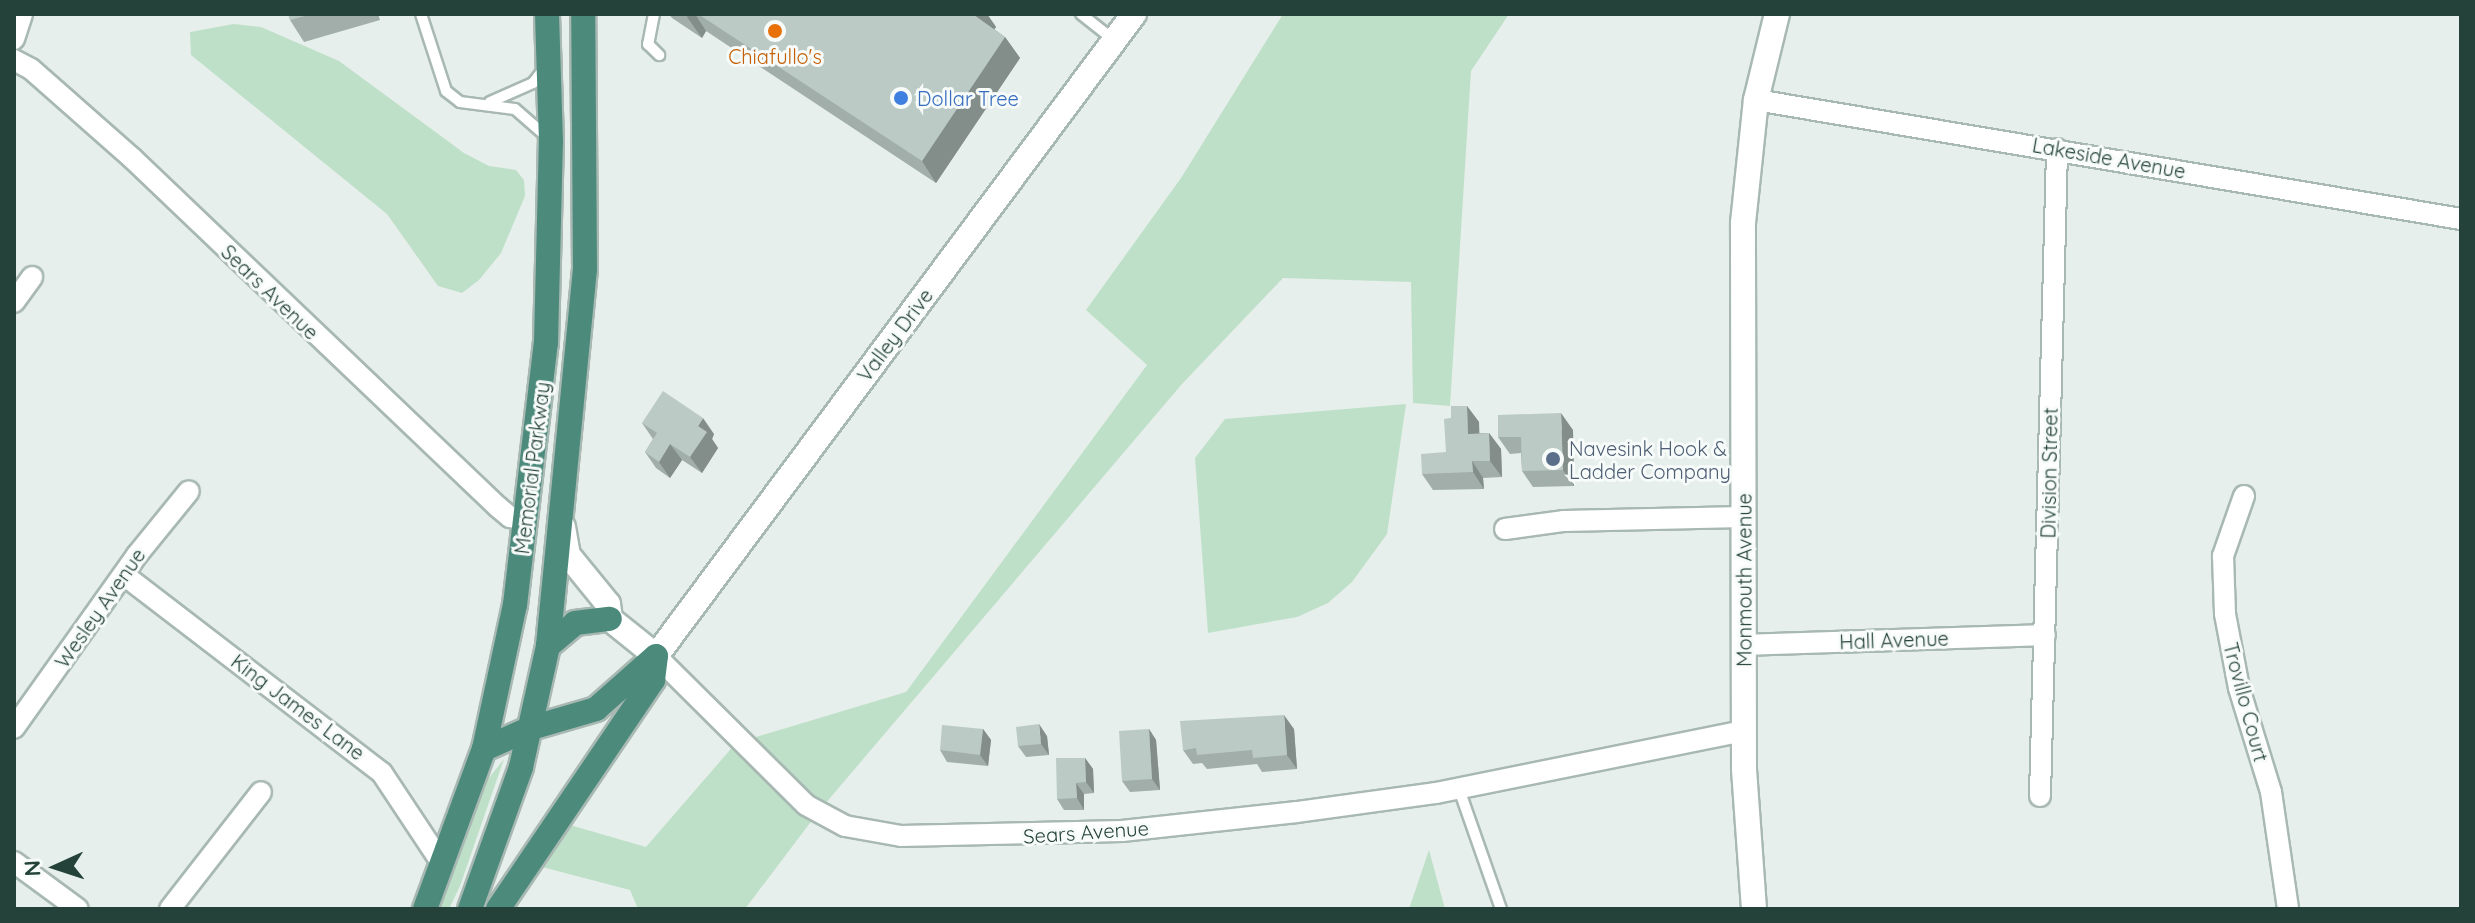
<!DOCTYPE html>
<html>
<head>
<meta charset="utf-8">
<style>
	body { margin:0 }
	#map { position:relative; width:2475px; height:923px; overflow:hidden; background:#e6efeb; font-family:Quicksand,sans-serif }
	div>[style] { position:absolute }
	.green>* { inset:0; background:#bfe0c8 }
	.roads { filter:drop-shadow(2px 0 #a8b8b2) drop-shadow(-2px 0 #a8b8b2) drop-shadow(0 2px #a8b8b2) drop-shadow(0 -2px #a8b8b2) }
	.service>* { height:10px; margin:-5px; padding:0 5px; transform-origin:5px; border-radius:5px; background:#fff }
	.minor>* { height:20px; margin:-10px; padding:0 10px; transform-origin:10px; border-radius:10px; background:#fff }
	.tertiary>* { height:24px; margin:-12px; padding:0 12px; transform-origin:12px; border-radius:12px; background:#fff }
	.trunk>* { height:24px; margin:-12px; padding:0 12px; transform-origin:12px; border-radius:12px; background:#4c8a7c }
	.wall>* { inset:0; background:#a1aea9 }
	.shaded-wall>* { inset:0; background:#838d89 }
	.building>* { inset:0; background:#bbcac4 }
	.dots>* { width:22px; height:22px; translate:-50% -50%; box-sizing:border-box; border:4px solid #f7fbf9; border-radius:50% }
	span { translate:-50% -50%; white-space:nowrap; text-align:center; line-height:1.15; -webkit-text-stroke:6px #f7fbf9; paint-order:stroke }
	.food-label { font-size:20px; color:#c56008 }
	.shop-label { font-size:20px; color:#366cbe }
	.left { translate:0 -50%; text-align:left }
	.street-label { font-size:20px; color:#24423a }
	.service-label { font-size:20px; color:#4e5e75 }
	.frame { position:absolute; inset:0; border:16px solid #24423a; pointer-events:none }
	.north { position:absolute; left:16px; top:827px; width:80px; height:80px; -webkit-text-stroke:6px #f7fbf9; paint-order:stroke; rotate:267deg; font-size:22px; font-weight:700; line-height:32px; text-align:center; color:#24423a }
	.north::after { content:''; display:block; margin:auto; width:28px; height:36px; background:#24423a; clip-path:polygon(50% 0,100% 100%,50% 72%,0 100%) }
</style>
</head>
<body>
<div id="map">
	<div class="green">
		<i style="clip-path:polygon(1283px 14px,1509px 14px,1471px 71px,1450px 406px,1413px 403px,1411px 282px,1283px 278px,1182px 384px,819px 811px,745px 909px,638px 909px,630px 890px,542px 867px,570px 825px,646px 847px,736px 743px,906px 692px,1147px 365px,1086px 310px,1181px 178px)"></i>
		<i style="clip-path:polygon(234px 24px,261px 27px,339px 61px,464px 153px,489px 166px,516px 170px,524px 180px,525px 196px,501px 253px,479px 280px,462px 293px,438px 286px,387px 214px,191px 55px,190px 32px)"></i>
		<i style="clip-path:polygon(1406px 404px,1387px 534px,1352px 582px,1328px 603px,1297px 617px,1208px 633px,1195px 458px,1225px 419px)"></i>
		<i style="clip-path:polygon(504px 759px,460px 886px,449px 909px,439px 909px,488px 779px)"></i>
		<i style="clip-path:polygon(1429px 850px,1445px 909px,1409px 909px)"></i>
	</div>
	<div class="roads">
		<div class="service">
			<i style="left:421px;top:14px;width:81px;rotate:72deg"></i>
			<i style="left:446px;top:91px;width:18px;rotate:38deg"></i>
			<i style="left:460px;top:102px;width:55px;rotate:7.3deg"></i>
			<i style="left:515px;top:109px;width:43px;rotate:41.2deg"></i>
			<i style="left:654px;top:14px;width:31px;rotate:101deg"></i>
			<i style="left:648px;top:44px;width:16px;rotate:45deg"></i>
			<i style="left:1081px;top:14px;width:42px;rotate:38.2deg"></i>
			<i style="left:490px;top:102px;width:47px;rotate:-23.8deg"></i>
			<i style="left:533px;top:83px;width:16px;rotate:-52deg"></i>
			<i style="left:1459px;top:789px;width:127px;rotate:70.7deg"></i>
		</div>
		<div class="minor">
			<i style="left:14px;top:39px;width:26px;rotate:-72deg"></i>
			<i style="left:14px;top:60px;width:19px;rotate:28deg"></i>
			<i style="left:31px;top:69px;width:135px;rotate:41.4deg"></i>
			<i style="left:132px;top:158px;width:506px;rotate:43.64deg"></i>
			<i style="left:498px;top:507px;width:16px;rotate:40deg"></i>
			<i style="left:510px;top:517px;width:17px;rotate:10deg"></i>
			<i style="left:1756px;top:100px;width:715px;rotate:9.58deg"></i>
			<i style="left:14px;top:302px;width:31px;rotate:-54deg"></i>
			<i style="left:2244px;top:496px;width:64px;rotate:109.3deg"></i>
			<i style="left:2223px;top:556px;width:58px;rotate:88deg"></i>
			<i style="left:2225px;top:614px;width:75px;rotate:79.3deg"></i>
			<i style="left:2239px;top:688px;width:109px;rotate:72.9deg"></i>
			<i style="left:2271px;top:792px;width:118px;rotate:81.7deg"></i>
			<i style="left:1505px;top:529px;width:60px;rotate:-7.7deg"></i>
			<i style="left:1564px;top:521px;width:179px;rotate:-1.3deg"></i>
			<i style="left:124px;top:575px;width:325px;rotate:37.5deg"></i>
			<i style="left:382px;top:773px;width:110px;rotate:56.5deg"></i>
			<i style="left:1744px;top:645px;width:301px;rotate:-1.9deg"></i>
			<i style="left:656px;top:656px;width:211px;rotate:44.8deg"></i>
			<i style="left:806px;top:805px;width:44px;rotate:28.3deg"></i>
			<i style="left:845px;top:826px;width:57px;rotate:10.1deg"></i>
			<i style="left:901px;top:836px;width:221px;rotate:-1.3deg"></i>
			<i style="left:1122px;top:831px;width:176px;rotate:-6.2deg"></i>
			<i style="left:1297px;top:812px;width:140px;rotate:-7.8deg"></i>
			<i style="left:1436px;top:793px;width:313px;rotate:-11.4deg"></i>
			<i style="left:14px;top:728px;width:212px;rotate:-54.6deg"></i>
			<i style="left:137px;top:555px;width:82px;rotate:-50.9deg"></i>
			<i style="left:2040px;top:796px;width:647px;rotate:-88.49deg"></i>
			<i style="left:14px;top:862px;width:79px;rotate:36.3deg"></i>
			<i style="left:170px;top:909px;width:148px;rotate:-52.1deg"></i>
		</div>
		<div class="tertiary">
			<i style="left:563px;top:527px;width:28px;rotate:80deg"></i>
			<i style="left:568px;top:555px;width:63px;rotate:50.8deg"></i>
			<i style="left:608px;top:604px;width:15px;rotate:82deg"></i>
			<i style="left:610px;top:619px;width:59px;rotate:38.8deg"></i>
			<i style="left:656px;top:656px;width:800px;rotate:-53.33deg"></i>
			<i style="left:1754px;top:909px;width:141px;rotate:-94.1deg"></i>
			<i style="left:1744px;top:768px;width:545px;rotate:-90.11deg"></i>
			<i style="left:1743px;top:223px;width:124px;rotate:-84deg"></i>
			<i style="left:1756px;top:100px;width:89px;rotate:-76.3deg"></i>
		</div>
		<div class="trunk">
			<i style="left:548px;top:646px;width:35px;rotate:-40deg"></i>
			<i style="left:575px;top:623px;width:35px;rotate:-7deg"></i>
			<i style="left:484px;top:749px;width:51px;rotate:-24.1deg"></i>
			<i style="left:531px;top:728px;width:68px;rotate:-16.3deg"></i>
			<i style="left:596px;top:709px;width:80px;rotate:-41.5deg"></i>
			<i style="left:425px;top:909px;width:171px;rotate:-69.8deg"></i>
			<i style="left:484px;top:749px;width:147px;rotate:-77.9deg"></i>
			<i style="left:515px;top:605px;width:264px;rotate:-83.3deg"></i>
			<i style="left:546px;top:343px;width:201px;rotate:-88.6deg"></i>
			<i style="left:551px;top:142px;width:128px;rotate:-91.8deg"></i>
			<i style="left:470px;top:909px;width:151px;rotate:-70.2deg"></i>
			<i style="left:521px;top:767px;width:124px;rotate:-77.4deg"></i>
			<i style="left:548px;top:646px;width:379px;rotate:-84.4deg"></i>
			<i style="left:585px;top:269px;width:255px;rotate:-90.4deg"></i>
			<i style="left:498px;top:909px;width:277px;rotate:-55.9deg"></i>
			<i style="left:653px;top:680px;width:24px;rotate:-83deg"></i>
		</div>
	</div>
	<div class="wall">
		<i style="clip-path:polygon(288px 14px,378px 14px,380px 20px,304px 42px,290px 20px)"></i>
		<i style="clip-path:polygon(669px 14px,987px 14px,996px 27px,994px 29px,1005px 37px,1020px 58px,936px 183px,706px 31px,702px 38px,672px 18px)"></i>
		<i style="clip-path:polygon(1467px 406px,1479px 422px,1479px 433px,1489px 433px,1501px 449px,1502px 477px,1483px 478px,1484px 489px,1433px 490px,1422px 474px,1446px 452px,1451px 418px)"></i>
		<i style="clip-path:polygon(642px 423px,714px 434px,712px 439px,718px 448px,702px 473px,682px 460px,670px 478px,656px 468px,645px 452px,653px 439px)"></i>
		<i style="clip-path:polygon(1573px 430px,1574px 486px,1533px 487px,1522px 471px,1521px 453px,1510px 454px,1498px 437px)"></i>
		<i style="clip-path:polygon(983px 729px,991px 740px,988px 766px,947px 762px,940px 750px)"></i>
		<i style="clip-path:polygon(1149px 729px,1156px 740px,1160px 790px,1130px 792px,1122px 781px)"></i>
		<i style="clip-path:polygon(1294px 729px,1297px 769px,1262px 772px,1257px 764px,1207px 769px,1202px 763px,1193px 764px,1183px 750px)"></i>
		<i style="clip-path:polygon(1047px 736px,1049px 755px,1026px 757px,1018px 746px)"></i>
		<i style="clip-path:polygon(1085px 758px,1093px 769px,1094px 793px,1084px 794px,1084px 810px,1064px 810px,1057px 799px)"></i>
	</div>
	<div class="shaded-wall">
		<i style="clip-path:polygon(689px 14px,695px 14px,706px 31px,702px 38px,687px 17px)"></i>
		<i style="clip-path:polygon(975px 14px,987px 14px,996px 27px,989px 37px,974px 15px)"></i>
		<i style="clip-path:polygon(1005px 37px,1020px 58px,936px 183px,922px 161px)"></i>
		<i style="clip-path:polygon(1467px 406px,1479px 422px,1480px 450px,1468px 434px)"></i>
		<i style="clip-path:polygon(1561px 413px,1573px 430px,1574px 486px,1563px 470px)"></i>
		<i style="clip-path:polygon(703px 418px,714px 434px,712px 439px,718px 448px,702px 473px,690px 457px,698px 426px)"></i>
		<i style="clip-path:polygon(1489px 433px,1501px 449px,1502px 477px,1490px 461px)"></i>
		<i style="clip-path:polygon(670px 444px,682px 460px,670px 478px,659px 462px)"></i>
		<i style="clip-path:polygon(1472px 461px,1483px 478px,1484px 489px,1473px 472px)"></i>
		<i style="clip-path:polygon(1284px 715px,1294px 729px,1297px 769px,1287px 755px)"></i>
		<i style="clip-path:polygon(1039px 724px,1047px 736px,1049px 755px,1041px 744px)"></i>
		<i style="clip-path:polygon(983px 729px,991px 740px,988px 766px,980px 755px)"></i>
		<i style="clip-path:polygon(1149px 729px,1156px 740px,1160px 790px,1152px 779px)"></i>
		<i style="clip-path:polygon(1085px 758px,1093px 769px,1094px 793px,1086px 782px)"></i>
		<i style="clip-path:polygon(1076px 783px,1084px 794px,1084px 810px,1077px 798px)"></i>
	</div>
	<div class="building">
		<i style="clip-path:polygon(288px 14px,312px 14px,290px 20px)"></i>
		<i style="clip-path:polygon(698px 14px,975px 14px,974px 15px,1005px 37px,922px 161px)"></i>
		<i style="clip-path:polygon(663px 391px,703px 418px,698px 426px,707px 432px,690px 457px,670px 444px,659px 462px,645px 452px,657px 433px,642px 423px)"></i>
		<i style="clip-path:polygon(1451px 406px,1467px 406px,1468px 434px,1489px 433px,1490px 461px,1472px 461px,1473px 472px,1422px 474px,1421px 454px,1446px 452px,1444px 419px,1451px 418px)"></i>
		<i style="clip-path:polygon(1561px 413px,1563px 470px,1522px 471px,1521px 437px,1498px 437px,1498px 415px)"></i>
		<i style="clip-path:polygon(1284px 715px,1287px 755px,1253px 758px,1252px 750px,1197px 755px,1196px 748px,1183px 750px,1180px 721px)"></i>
		<i style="clip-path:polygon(1039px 724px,1041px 744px,1018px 746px,1016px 727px)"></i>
		<i style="clip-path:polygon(942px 725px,983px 729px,980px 755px,940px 750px)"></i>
		<i style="clip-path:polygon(1149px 729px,1152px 779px,1122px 781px,1119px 731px)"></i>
		<i style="clip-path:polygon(1056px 758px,1085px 758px,1086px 782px,1076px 783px,1077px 798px,1057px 799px)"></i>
	</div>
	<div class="dots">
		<i style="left:775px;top:31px;background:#e8710a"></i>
		<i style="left:901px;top:98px;background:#3f7fe0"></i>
		<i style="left:1553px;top:459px;background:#5c6f8a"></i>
	</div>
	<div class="food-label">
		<span style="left:775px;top:56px">Chiafullo's</span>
	</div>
	<div class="shop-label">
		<span class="left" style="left:917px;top:98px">Dollar Tree</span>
	</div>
	<div class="street-label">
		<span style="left:2109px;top:158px;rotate:10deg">Lakeside Avenue</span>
		<span style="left:270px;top:292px;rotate:44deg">Sears Avenue</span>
		<span style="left:895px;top:335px;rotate:-53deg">Valley Drive</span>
		<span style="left:532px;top:468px;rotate:-83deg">Memorial Parkway</span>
		<span style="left:2049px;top:473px;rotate:-89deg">Division Street</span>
		<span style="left:1744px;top:580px;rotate:-90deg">Monmouth Avenue</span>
		<span style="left:100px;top:608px;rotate:-55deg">Wesley Avenue</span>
		<span style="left:1894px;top:640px;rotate:-2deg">Hall Avenue</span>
		<span style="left:2246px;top:702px;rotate:75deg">Trovillo Court</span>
		<span style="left:298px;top:707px;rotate:37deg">King James Lane</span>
		<span style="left:1086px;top:832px;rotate:-4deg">Sears Avenue</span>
	</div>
	<div class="service-label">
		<span class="left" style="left:1569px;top:460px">Navesink Hook &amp;<br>Ladder Company</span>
	</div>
	<div class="frame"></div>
	<div class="north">N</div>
</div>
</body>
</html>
